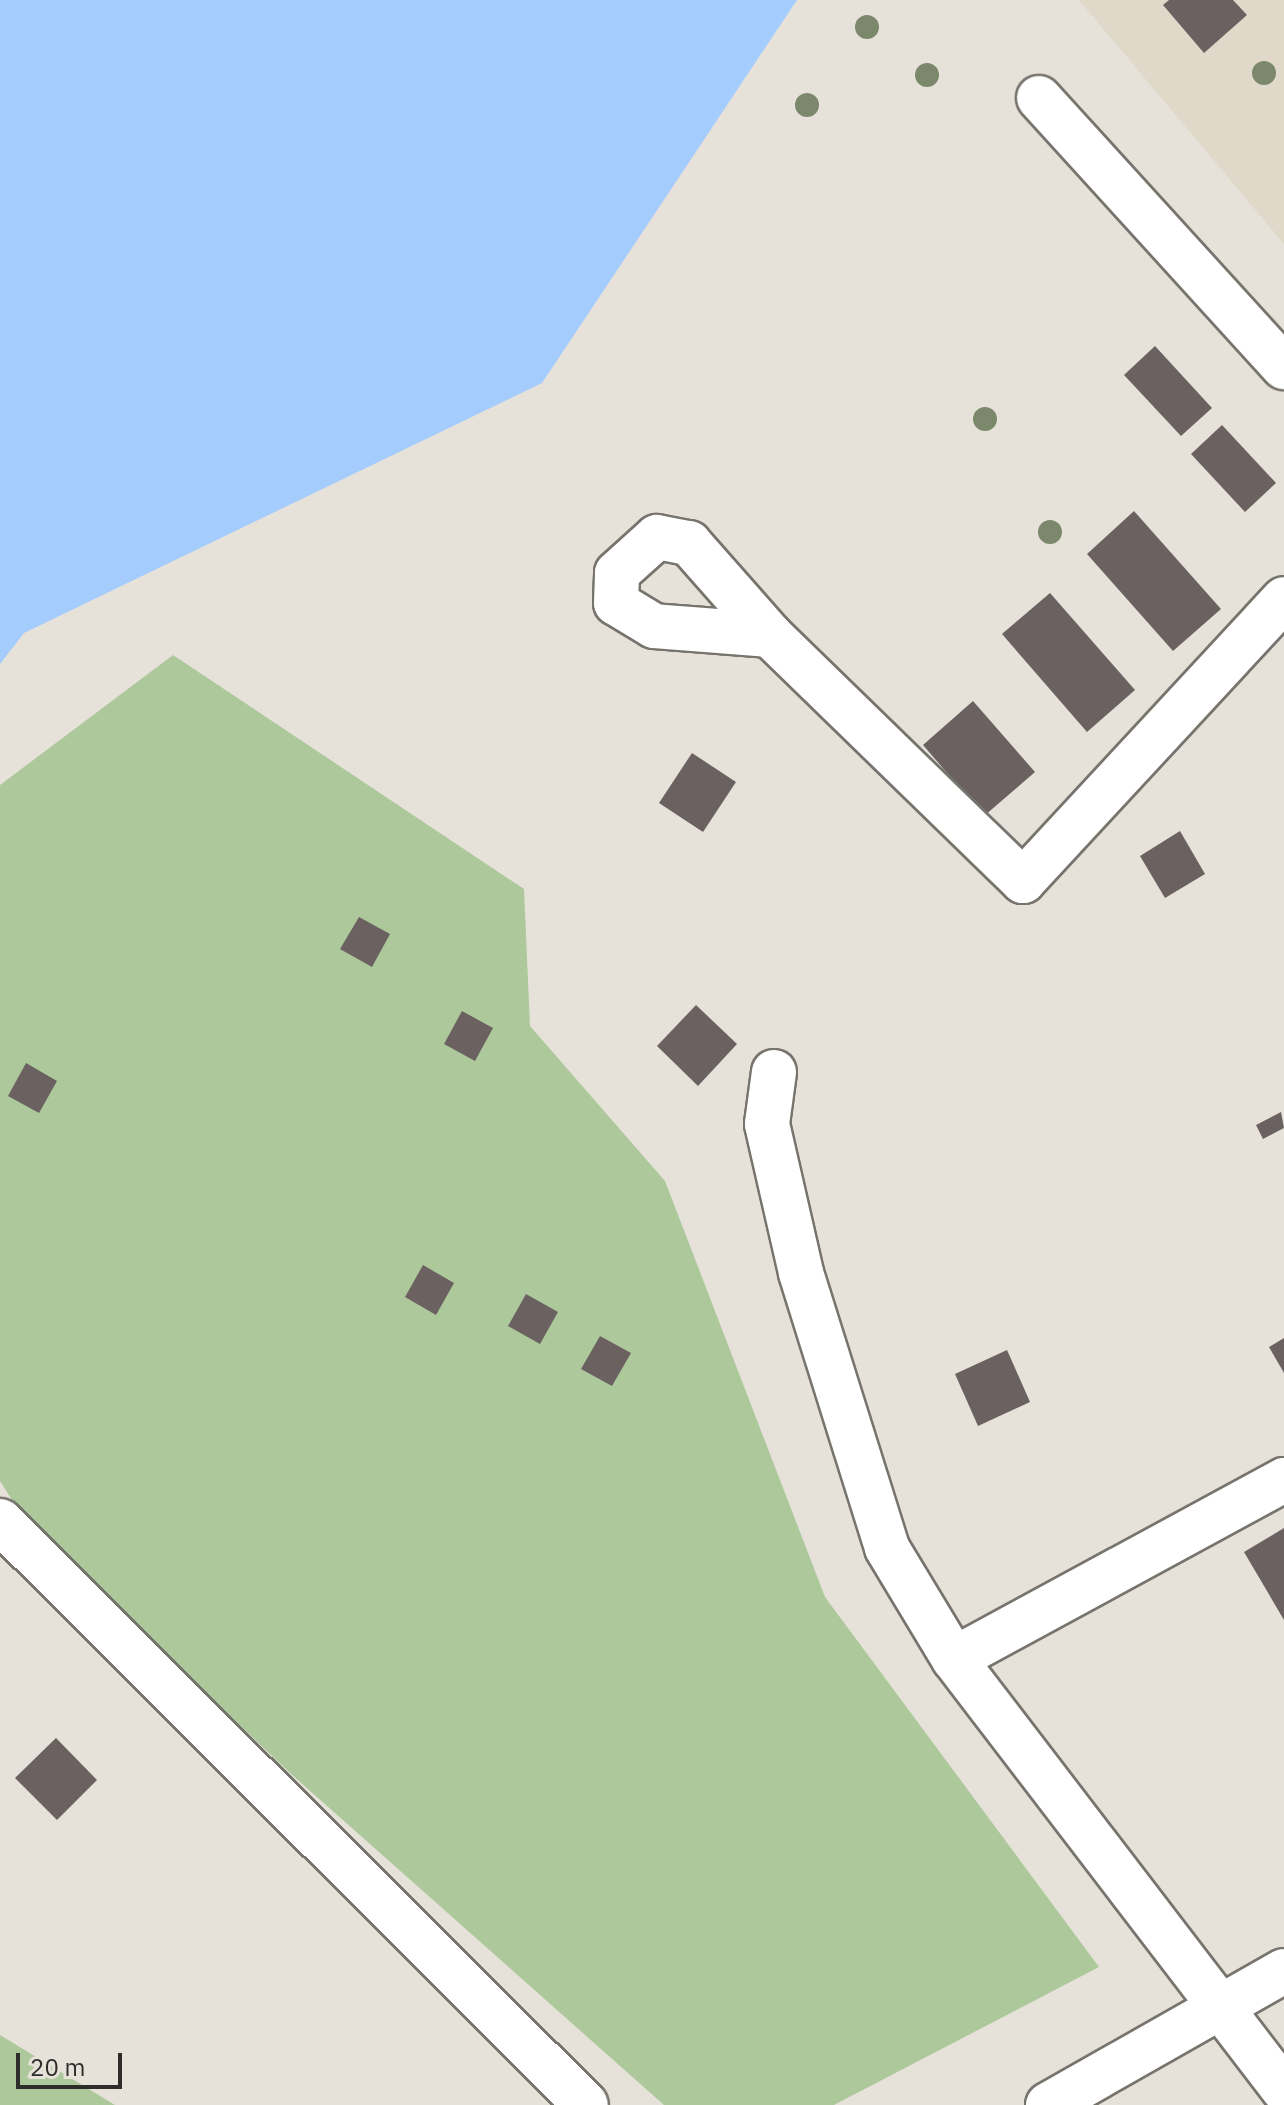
<!DOCTYPE html>
<html>
<head>
<meta charset="utf-8">
<style>
	body { margin:0 }
	#map { position:relative; width:1284px; height:2105px; overflow:hidden; background:#e6e2da; font-family:"IBM Plex Sans",sans-serif }
	div>[style] { position:absolute }
	.built>* { inset:0; background:#e0d8c9 }
	.green>* { inset:0; background:#adc99b }
	.water>* { inset:0; background:#a4ccfd }
	.building>* { inset:0; background:#6a6160 }
	.roads { filter:drop-shadow(2px 0 #77746d) drop-shadow(-2px 0 #77746d) drop-shadow(0 2px #77746d) drop-shadow(0 -2px #77746d) }
	.minor>* { height:44px; margin:-22px; padding:0 22px; transform-origin:22px; border-radius:22px; background:#fff }
	.trees>* { width:24px; height:24px; margin:-12px; border-radius:50%; background:#7c886b }
	span { translate:-50% -50%; white-space:nowrap; text-align:center; line-height:1.15; -webkit-text-stroke:8px #e6e2da; paint-order:stroke }
	.scale { position:absolute; left:16px; top:2053px; width:106px; height:36px; box-sizing:border-box; border:4px solid #2e2d2a; border-top:0; padding-left:10px; font-size:24px; line-height:28px; white-space:nowrap; color:#2e2d2a; -webkit-text-stroke:6px #e6e2da; paint-order:stroke }
</style>
</head>
<body>
<div id="map">
	<div class="built">
		<i style="clip-path:polygon(1079px 0,1284px 0,1284px 244px)"></i>
	</div>
	<div class="green">
		<i style="clip-path:polygon(173px 655px,524px 889px,530px 1026px,665px 1181px,825px 1597px,1099px 1967px,834px 2105px,664px 2105px,291px 1774px,27px 1524px,0 1481px,0 785px)"></i>
		<i style="clip-path:polygon(0 2035px,115px 2105px,0 2105px)"></i>
	</div>
	<div class="water">
		<i style="clip-path:polygon(0 0,797px 0,542px 383px,24px 633px,0 664px)"></i>
	</div>
	<div class="building">
		<i style="clip-path:polygon(1169px 0,1233px 0,1247px 15px,1204px 53px,1163px 5px)"></i>
		<i style="clip-path:polygon(1155px 346px,1212px 408px,1181px 436px,1124px 375px)"></i>
		<i style="clip-path:polygon(1222px 425px,1276px 483px,1245px 512px,1191px 454px)"></i>
		<i style="clip-path:polygon(1134px 511px,1221px 609px,1173px 651px,1087px 554px)"></i>
		<i style="clip-path:polygon(1050px 593px,1135px 690px,1087px 732px,1002px 634px)"></i>
		<i style="clip-path:polygon(973px 701px,1035px 772px,984px 816px,923px 745px)"></i>
		<i style="clip-path:polygon(692px 753px,736px 782px,703px 832px,659px 803px)"></i>
		<i style="clip-path:polygon(1180px 831px,1205px 874px,1165px 898px,1140px 856px)"></i>
		<i style="clip-path:polygon(359px 917px,390px 934px,372px 967px,340px 949px)"></i>
		<i style="clip-path:polygon(696px 1005px,737px 1044px,698px 1086px,657px 1046px)"></i>
		<i style="clip-path:polygon(462px 1011px,493px 1028px,475px 1061px,444px 1044px)"></i>
		<i style="clip-path:polygon(26px 1063px,57px 1081px,39px 1113px,8px 1096px)"></i>
		<i style="clip-path:polygon(1281px 1112px,1284px 1128px,1263px 1139px,1256px 1125px)"></i>
		<i style="clip-path:polygon(423px 1265px,454px 1283px,436px 1315px,405px 1297px)"></i>
		<i style="clip-path:polygon(526px 1294px,558px 1312px,540px 1344px,508px 1326px)"></i>
		<i style="clip-path:polygon(600px 1336px,631px 1353px,612px 1386px,581px 1369px)"></i>
		<i style="clip-path:polygon(1284px 1338px,1284px 1373px,1269px 1347px)"></i>
		<i style="clip-path:polygon(1007px 1350px,1030px 1402px,978px 1426px,955px 1374px)"></i>
		<i style="clip-path:polygon(1284px 1528px,1284px 1620px,1244px 1552px)"></i>
		<i style="clip-path:polygon(56px 1738px,97px 1780px,57px 1820px,15px 1778px)"></i>
	</div>
	<div class="roads">
		<div class="minor">
			<i style="left:1039px;top:98px;width:364px;rotate:47.7deg"></i>
			<i style="left:770px;top:635px;width:116px;rotate:-175.6deg"></i>
			<i style="left:654px;top:626px;width:44px;rotate:-148.8deg"></i>
			<i style="left:616px;top:603px;width:30px;rotate:-88deg"></i>
			<i style="left:617px;top:573px;width:54px;rotate:-42deg"></i>
			<i style="left:657px;top:537px;width:33px;rotate:11deg"></i>
			<i style="left:689px;top:543px;width:123px;rotate:48.6deg"></i>
			<i style="left:770px;top:635px;width:353px;rotate:44.2deg"></i>
			<i style="left:1023px;top:881px;width:384px;rotate:-47.2deg"></i>
			<i style="left:774px;top:1072px;width:52px;rotate:97.7deg"></i>
			<i style="left:767px;top:1124px;width:153px;rotate:77.1deg"></i>
			<i style="left:801px;top:1273px;width:288px;rotate:72.6deg"></i>
			<i style="left:887px;top:1548px;width:130px;rotate:58.9deg"></i>
			<i style="left:1284px;top:1480px;width:375px;rotate:151.5deg"></i>
			<i style="left:954px;top:1659px;width:543px;rotate:52.56deg"></i>
			<i style="left:0;top:1521px;width:827px;rotate:44.9deg"></i>
			<i style="left:1048px;top:2105px;width:271px;rotate:-29.6deg"></i>
		</div>
	</div>
	<div class="trees">
		<i style="left:867px;top:27px"></i>
		<i style="left:1264px;top:73px"></i>
		<i style="left:927px;top:75px"></i>
		<i style="left:807px;top:105px"></i>
		<i style="left:985px;top:419px"></i>
		<i style="left:1050px;top:532px"></i>
	</div>
	<div class="scale">20 m</div>
</div>
</body>
</html>
